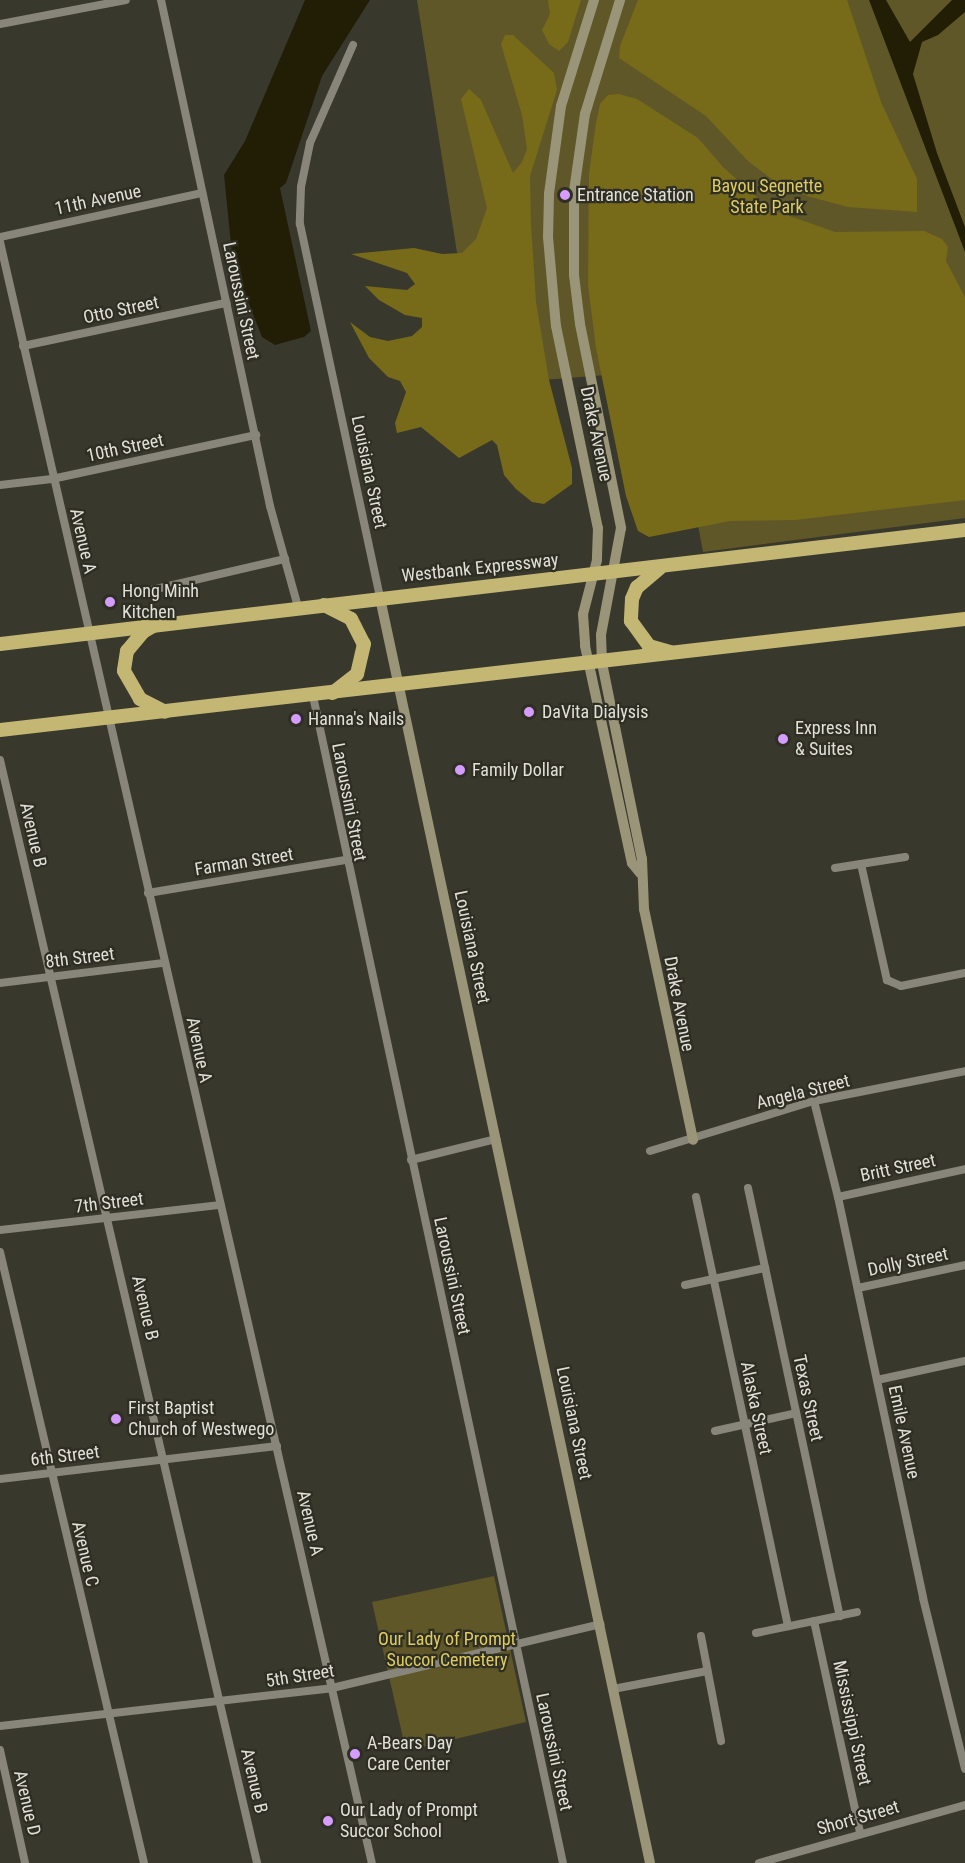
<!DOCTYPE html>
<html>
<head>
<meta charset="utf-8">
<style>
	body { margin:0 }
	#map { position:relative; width:965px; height:1863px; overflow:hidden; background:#39382d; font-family:"Roboto Condensed",sans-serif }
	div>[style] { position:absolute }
	.green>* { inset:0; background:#5f5728 }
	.forest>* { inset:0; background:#776b19 }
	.water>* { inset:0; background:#221e06 }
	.street>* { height:8px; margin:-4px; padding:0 4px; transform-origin:4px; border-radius:4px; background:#88867a }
	.secondary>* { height:10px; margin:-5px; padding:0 5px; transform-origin:5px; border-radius:5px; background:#9a9578 }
	.highway>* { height:14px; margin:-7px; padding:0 7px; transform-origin:7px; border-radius:7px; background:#c3b773 }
	.dots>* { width:16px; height:16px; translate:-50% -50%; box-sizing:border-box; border:3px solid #2f2e23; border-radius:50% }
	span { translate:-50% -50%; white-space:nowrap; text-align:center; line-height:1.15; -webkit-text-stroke:4.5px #2f2e23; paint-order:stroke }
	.park-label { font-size:18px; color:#decc61 }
	.poi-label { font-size:18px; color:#e0dfd8 }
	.left { translate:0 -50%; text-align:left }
	.street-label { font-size:18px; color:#e0dfd8 }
</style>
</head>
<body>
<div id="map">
	<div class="green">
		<i style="clip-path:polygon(417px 0,965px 0,965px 518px,703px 552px,669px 370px,478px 385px)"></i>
		<i style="clip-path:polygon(494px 1576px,526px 1722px,406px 1751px,372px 1602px)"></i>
	</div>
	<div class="forest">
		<i style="clip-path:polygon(548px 0,581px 0,568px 42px,559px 51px,549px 44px,542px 30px,550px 14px)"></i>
		<i style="clip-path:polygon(638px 0,847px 0,881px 102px,917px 179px,917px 212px,848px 207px,807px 196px,773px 180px,748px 161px,706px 116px,619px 58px,620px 46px)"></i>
		<i style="clip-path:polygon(505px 35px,513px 35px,554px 73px,557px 90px,530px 176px,531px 224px,536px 302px,549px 380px,572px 468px,572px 484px,544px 504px,532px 502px,516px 489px,504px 475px,497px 445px,492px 440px,459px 458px,421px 427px,397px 433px,395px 423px,406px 392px,400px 381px,388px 377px,369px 358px,350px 322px,370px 337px,388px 341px,412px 336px,422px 327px,422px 318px,405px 315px,379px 300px,365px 286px,407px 290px,415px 284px,407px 273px,351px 254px,414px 248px,442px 254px,462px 253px,476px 239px,487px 208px,461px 99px,469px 89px,481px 100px,513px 173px,522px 162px,527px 149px,522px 115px,501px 44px)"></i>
		<i style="clip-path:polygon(619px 94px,637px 99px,698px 138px,723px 167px,770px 209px,835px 232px,924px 231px,942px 239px,948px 247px,946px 261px,965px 297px,965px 500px,795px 520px,730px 521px,649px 537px,638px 531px,626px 496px,596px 348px,588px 285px,589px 174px,596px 123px,600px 104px,608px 95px)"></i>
	</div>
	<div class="water">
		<i style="clip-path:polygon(305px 0,370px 0,322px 76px,286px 183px,280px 188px,311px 331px,304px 337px,275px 345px,262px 337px,233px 264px,224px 175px,245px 141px)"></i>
		<i style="clip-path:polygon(869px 0,886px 0,910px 42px,952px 0,965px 0,965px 12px,938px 35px,922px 42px,913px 74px,937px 153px,965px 227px,965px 252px)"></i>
	</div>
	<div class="street">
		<i style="left:161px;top:0;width:518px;rotate:77.84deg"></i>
		<i style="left:270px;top:506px;width:105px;rotate:74.5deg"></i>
		<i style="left:0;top:24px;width:128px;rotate:-10.8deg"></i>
		<i style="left:353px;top:45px;width:107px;rotate:113.7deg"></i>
		<i style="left:310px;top:143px;width:45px;rotate:101.6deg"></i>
		<i style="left:301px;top:187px;width:37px;rotate:92deg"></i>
		<i style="left:300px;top:224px;width:382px;rotate:77.9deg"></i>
		<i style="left:0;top:237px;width:207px;rotate:-12.3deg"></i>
		<i style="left:0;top:242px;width:1663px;rotate:77.08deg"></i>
		<i style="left:23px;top:346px;width:208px;rotate:-12deg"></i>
		<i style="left:0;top:485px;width:52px;rotate:-6.6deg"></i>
		<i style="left:52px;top:479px;width:209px;rotate:-12.2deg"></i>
		<i style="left:143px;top:592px;width:146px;rotate:-13.1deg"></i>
		<i style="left:313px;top:696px;width:1193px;rotate:77.91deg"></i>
		<i style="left:0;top:760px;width:1133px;rotate:76.88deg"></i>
		<i style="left:861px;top:864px;width:119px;rotate:77.4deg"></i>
		<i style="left:887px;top:980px;width:15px;rotate:23deg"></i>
		<i style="left:901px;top:986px;width:65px;rotate:-11.5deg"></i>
		<i style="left:835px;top:868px;width:71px;rotate:-8.9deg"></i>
		<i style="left:148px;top:893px;width:200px;rotate:-9.5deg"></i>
		<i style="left:0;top:983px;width:165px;rotate:-7deg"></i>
		<i style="left:814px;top:1101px;width:99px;rotate:76deg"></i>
		<i style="left:838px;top:1197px;width:410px;rotate:78deg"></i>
		<i style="left:923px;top:1598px;width:176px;rotate:76.2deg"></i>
		<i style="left:650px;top:1151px;width:171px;rotate:-17deg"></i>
		<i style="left:814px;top:1101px;width:154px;rotate:-11.2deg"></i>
		<i style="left:411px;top:1160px;width:88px;rotate:-13.9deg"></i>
		<i style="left:748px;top:1188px;width:438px;rotate:77.9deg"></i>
		<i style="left:696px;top:1197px;width:439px;rotate:77.9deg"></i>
		<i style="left:838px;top:1197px;width:130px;rotate:-12.4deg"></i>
		<i style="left:0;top:1230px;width:222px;rotate:-6.5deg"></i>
		<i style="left:0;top:1252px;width:628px;rotate:76.74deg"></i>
		<i style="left:685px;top:1285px;width:82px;rotate:-12deg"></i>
		<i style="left:858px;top:1288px;width:109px;rotate:-12.1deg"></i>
		<i style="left:877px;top:1380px;width:90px;rotate:-12.2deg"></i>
		<i style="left:715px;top:1431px;width:83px;rotate:-12.5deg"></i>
		<i style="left:0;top:1479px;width:279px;rotate:-6.8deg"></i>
		<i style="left:814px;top:1621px;width:216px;rotate:77.7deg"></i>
		<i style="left:756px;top:1633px;width:103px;rotate:-11.7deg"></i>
		<i style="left:701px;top:1636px;width:107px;rotate:79.2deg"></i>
		<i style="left:613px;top:1689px;width:96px;rotate:-10.8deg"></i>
		<i style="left:0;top:1726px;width:334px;rotate:-6.5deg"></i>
		<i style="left:332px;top:1688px;width:276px;rotate:-13.4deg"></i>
		<i style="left:0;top:1750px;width:116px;rotate:77.5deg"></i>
		<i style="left:759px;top:1863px;width:214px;rotate:-15.7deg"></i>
	</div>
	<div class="secondary">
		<i style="left:594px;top:0;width:111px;rotate:107.3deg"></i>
		<i style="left:561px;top:106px;width:89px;rotate:97.8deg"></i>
		<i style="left:549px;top:194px;width:43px;rotate:91.3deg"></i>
		<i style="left:548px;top:237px;width:89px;rotate:84.9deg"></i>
		<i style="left:556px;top:326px;width:206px;rotate:78.3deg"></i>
		<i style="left:598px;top:528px;width:32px;rotate:92deg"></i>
		<i style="left:597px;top:560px;width:56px;rotate:104.5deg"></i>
		<i style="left:583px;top:614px;width:32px;rotate:86deg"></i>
		<i style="left:585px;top:646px;width:222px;rotate:77.8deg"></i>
		<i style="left:632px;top:863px;width:13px;rotate:51deg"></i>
		<i style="left:574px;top:191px;width:78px;rotate:-81.9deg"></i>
		<i style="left:585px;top:114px;width:119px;rotate:-72.9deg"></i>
		<i style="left:574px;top:198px;width:77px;rotate:90deg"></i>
		<i style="left:574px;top:275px;width:49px;rotate:83deg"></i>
		<i style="left:580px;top:324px;width:208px;rotate:78.6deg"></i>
		<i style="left:621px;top:528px;width:109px;rotate:100.6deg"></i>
		<i style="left:601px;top:635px;width:28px;rotate:88deg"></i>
		<i style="left:602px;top:663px;width:200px;rotate:78.5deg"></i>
		<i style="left:642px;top:859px;width:50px;rotate:87.7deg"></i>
		<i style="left:644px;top:909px;width:236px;rotate:78deg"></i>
		<i style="left:380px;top:598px;width:1293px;rotate:77.95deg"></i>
	</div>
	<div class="highway">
		<i style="left:660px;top:568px;width:30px;rotate:140deg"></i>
		<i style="left:637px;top:587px;width:13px;rotate:113deg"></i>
		<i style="left:632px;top:599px;width:22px;rotate:93deg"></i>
		<i style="left:631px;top:621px;width:31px;rotate:54deg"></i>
		<i style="left:649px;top:646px;width:22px;rotate:16deg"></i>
		<i style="left:324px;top:605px;width:30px;rotate:27deg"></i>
		<i style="left:351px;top:619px;width:28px;rotate:63deg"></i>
		<i style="left:364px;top:644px;width:31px;rotate:103deg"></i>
		<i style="left:357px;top:674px;width:31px;rotate:142deg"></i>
		<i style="left:155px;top:625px;width:14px;rotate:150deg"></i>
		<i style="left:143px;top:632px;width:25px;rotate:130deg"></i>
		<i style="left:127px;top:651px;width:20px;rotate:99deg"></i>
		<i style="left:124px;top:671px;width:32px;rotate:60deg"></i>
		<i style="left:140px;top:699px;width:28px;rotate:27deg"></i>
		<i style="left:0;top:644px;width:972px;rotate:-6.74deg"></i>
		<i style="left:0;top:730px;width:971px;rotate:-6.56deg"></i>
	</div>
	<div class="dots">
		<i style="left:565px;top:195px;background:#d49cfc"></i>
		<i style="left:110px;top:602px;background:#d49cfc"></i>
		<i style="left:529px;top:712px;background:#d49cfc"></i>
		<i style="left:296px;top:719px;background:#d49cfc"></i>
		<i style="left:783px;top:739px;background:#d49cfc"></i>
		<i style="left:460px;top:770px;background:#d49cfc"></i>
		<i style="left:116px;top:1419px;background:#d49cfc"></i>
		<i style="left:355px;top:1754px;background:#d49cfc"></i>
		<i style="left:328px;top:1821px;background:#d49cfc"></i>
	</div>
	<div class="park-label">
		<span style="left:767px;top:197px">Bayou Segnette<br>State Park</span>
		<span style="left:447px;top:1650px">Our Lady of Prompt<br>Succor Cemetery</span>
	</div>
	<div class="poi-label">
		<span class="left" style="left:577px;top:195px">Entrance Station</span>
		<span class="left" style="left:122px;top:602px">Hong Minh<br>Kitchen</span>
		<span class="left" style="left:542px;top:712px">DaVita Dialysis</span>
		<span class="left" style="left:308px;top:719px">Hanna's Nails</span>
		<span class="left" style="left:795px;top:739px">Express Inn<br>&amp; Suites</span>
		<span class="left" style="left:472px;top:770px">Family Dollar</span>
		<span class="left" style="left:128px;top:1419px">First Baptist<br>Church of Westwego</span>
		<span class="left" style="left:367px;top:1754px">A-Bears Day<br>Care Center</span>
		<span class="left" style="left:340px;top:1821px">Our Lady of Prompt<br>Succor School</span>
	</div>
	<div class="street-label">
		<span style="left:98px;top:200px;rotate:-12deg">11th Avenue</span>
		<span style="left:241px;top:301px;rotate:78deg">Laroussini Street</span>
		<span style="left:121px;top:310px;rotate:-12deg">Otto Street</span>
		<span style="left:596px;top:434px;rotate:78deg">Drake Avenue</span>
		<span style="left:125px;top:448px;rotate:-12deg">10th Street</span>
		<span style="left:369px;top:472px;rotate:78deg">Louisiana Street</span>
		<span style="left:83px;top:541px;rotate:77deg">Avenue A</span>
		<span style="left:480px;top:568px;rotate:-6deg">Westbank Expressway</span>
		<span style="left:349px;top:802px;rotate:79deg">Laroussini Street</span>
		<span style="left:33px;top:835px;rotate:77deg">Avenue B</span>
		<span style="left:244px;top:862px;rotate:-9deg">Farman Street</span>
		<span style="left:472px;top:947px;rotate:78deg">Louisiana Street</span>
		<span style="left:80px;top:958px;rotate:-7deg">8th Street</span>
		<span style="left:679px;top:1004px;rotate:79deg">Drake Avenue</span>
		<span style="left:199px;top:1050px;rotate:78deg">Avenue A</span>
		<span style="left:803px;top:1092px;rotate:-14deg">Angela Street</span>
		<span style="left:898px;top:1168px;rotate:-12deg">Britt Street</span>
		<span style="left:109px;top:1203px;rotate:-7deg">7th Street</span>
		<span style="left:908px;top:1262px;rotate:-12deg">Dolly Street</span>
		<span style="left:452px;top:1276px;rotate:78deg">Laroussini Street</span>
		<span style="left:145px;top:1308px;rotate:77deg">Avenue B</span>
		<span style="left:808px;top:1398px;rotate:78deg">Texas Street</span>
		<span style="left:756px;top:1408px;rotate:78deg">Alaska Street</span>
		<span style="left:574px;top:1423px;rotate:78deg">Louisiana Street</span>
		<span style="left:904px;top:1432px;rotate:78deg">Emile Avenue</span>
		<span style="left:65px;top:1456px;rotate:-7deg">6th Street</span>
		<span style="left:310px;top:1523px;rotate:77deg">Avenue A</span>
		<span style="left:85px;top:1554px;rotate:77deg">Avenue C</span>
		<span style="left:300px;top:1676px;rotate:-9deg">5th Street</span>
		<span style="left:852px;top:1723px;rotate:78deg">Mississippi Street</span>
		<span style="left:554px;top:1752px;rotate:78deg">Laroussini Street</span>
		<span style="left:254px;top:1781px;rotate:77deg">Avenue B</span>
		<span style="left:27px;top:1803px;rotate:77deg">Avenue D</span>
		<span style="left:858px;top:1818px;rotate:-16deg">Short Street</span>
	</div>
</div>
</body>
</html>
